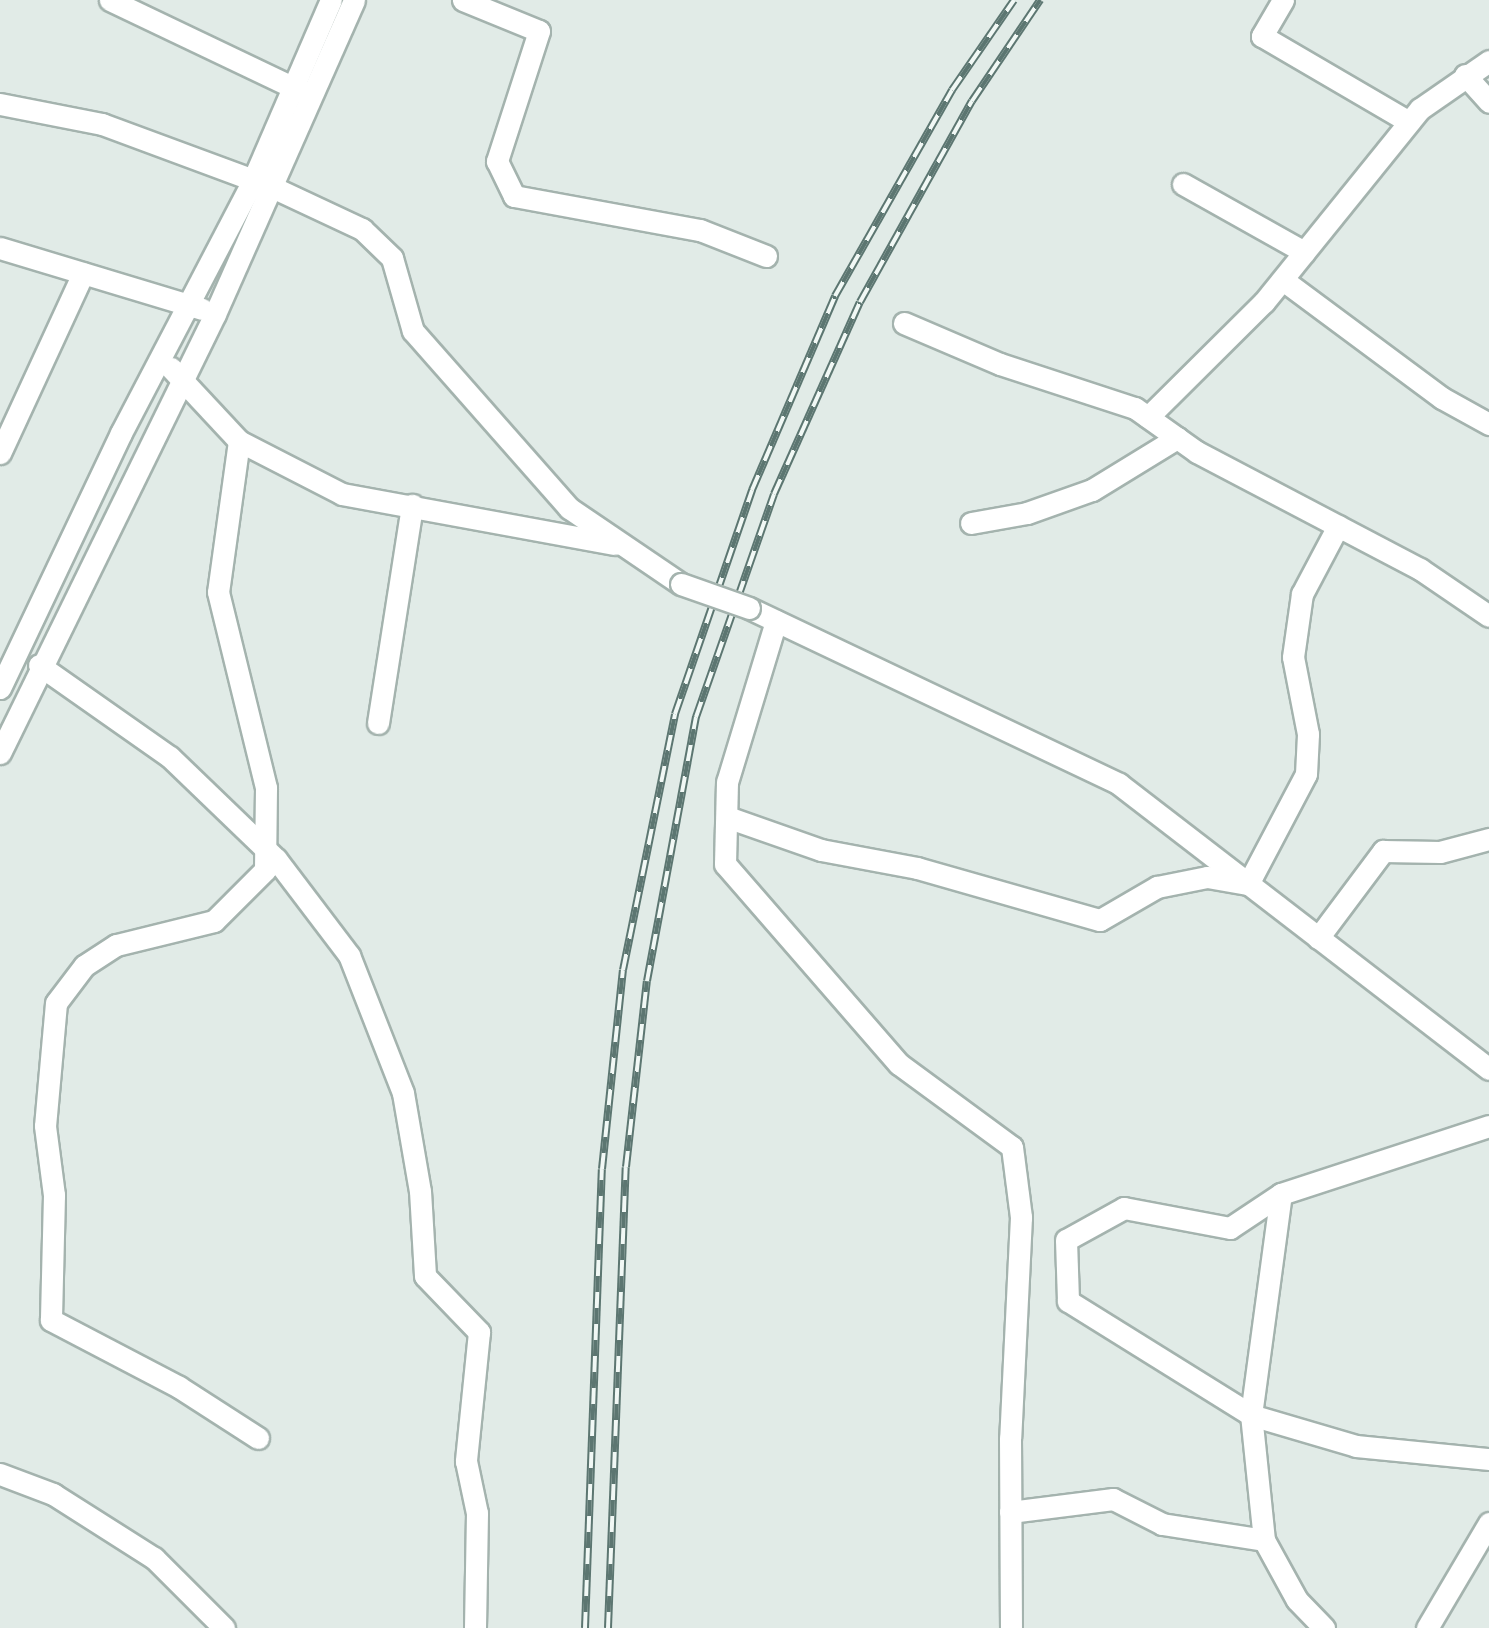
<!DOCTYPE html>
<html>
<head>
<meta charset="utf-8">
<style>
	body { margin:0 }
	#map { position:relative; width:1489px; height:1628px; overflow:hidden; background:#e1ebe7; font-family:"Space Grotesk",sans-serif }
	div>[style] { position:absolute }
	.roads { filter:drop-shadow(2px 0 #a4b3ae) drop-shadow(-2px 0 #a4b3ae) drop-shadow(0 2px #a4b3ae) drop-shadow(0 -2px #a4b3ae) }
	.minor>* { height:21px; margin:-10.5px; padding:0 10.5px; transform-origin:10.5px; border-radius:10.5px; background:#fff }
	.rail>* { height:8px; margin-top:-4px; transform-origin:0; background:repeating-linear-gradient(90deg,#f1f8f5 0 16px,#5c7671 0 32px); box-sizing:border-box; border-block:2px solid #5c7671 }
	.bridges { filter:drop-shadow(2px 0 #a4b3ae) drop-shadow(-2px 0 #a4b3ae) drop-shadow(0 2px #a4b3ae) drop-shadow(0 -2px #a4b3ae) }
	.minor-bridge>* { height:21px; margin:-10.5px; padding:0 10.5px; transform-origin:10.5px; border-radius:10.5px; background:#fff }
	span { translate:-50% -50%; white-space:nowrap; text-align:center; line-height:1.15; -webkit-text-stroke:6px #f1f8f5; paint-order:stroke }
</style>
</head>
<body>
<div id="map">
	<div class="roads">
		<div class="minor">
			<i style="left:110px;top:0;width:218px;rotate:25.5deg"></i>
			<i style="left:463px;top:0;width:82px;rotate:22.2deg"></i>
			<i style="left:539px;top:31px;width:137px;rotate:107.9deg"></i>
			<i style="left:497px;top:161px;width:39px;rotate:64deg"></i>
			<i style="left:514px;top:196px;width:189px;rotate:10.4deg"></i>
			<i style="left:700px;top:230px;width:71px;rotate:21.5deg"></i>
			<i style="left:1283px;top:0;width:42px;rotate:120.3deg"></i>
			<i style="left:1262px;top:36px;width:170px;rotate:30.3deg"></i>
			<i style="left:1465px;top:75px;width:36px;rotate:48deg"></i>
			<i style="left:0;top:104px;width:104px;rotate:11.1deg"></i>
			<i style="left:102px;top:124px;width:179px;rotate:20.3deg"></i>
			<i style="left:270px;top:186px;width:102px;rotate:25.1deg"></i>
			<i style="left:362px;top:229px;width:42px;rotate:44deg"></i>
			<i style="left:392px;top:258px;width:76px;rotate:74deg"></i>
			<i style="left:413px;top:331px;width:236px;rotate:48.6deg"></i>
			<i style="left:569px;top:508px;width:135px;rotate:34.2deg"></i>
			<i style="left:1183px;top:184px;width:139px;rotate:29.3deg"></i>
			<i style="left:0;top:248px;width:211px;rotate:16.8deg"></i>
			<i style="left:1283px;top:280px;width:198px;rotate:36.6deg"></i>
			<i style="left:1442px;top:398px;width:54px;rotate:29deg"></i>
			<i style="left:904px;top:323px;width:104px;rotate:23.1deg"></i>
			<i style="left:1000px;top:364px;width:142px;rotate:18.1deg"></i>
			<i style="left:1135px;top:408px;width:76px;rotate:35.4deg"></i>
			<i style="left:1197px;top:452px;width:252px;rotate:27.7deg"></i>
			<i style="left:1420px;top:569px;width:83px;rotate:34.3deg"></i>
			<i style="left:171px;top:368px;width:100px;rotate:47deg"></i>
			<i style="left:239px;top:441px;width:116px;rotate:27.2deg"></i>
			<i style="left:342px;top:494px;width:277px;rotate:10.4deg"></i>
			<i style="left:1148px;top:417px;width:163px;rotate:-44.8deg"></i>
			<i style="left:1264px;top:302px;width:248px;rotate:-51.1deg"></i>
			<i style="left:1420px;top:109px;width:84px;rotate:-34.8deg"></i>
			<i style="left:239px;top:441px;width:152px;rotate:97.9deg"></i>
			<i style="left:218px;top:592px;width:202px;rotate:76.2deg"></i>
			<i style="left:266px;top:788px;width:82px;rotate:90.7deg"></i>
			<i style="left:265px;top:870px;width:72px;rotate:135deg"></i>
			<i style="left:214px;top:921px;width:101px;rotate:166.2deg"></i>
			<i style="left:116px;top:945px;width:38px;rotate:147deg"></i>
			<i style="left:84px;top:966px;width:46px;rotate:127.1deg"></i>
			<i style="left:56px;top:1003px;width:123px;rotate:95.1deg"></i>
			<i style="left:45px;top:1126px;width:70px;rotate:82.6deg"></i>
			<i style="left:54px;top:1195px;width:125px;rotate:91.4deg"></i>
			<i style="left:51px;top:1320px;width:144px;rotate:27.6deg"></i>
			<i style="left:179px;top:1387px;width:94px;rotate:32.8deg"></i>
			<i style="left:0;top:453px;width:198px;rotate:-65.2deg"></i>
			<i style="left:971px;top:523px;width:57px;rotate:-10.1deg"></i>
			<i style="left:1027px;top:513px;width:69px;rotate:-19.5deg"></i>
			<i style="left:1092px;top:490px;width:100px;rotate:-31.5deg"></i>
			<i style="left:749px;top:608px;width:410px;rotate:25.4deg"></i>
			<i style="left:1119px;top:784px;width:467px;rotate:37.6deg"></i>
			<i style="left:776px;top:621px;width:168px;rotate:106.9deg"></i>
			<i style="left:727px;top:782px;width:82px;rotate:91.4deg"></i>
			<i style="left:725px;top:864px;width:265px;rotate:49deg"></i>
			<i style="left:899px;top:1064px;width:140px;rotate:36.3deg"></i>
			<i style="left:1012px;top:1147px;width:71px;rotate:82.7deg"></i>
			<i style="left:1021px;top:1217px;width:221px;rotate:92.8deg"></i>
			<i style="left:1010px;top:1438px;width:190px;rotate:89.7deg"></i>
			<i style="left:39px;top:665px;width:160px;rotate:35.1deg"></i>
			<i style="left:170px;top:757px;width:147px;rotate:43.9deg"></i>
			<i style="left:276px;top:859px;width:121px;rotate:52.8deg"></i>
			<i style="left:349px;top:955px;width:148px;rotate:68.6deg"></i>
			<i style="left:403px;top:1093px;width:99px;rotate:80.2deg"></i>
			<i style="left:420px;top:1191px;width:85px;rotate:86.6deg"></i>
			<i style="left:425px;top:1276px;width:78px;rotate:46deg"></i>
			<i style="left:479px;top:1332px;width:130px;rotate:95.8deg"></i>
			<i style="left:466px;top:1461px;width:53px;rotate:78.1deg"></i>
			<i style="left:477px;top:1513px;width:115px;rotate:91deg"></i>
			<i style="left:0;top:688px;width:282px;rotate:-64.6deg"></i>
			<i style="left:121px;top:433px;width:285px;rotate:-62.4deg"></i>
			<i style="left:253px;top:180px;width:196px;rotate:-66.6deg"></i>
			<i style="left:378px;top:723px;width:221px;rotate:-81.1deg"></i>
			<i style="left:0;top:753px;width:489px;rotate:-63.9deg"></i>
			<i style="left:215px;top:314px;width:343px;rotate:-66.1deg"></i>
			<i style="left:727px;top:817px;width:100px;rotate:19.3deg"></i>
			<i style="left:821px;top:850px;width:98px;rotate:10.6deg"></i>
			<i style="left:917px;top:868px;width:190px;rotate:15.9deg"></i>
			<i style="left:1100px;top:920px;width:66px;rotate:-30.1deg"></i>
			<i style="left:1157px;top:887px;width:51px;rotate:-11.3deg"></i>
			<i style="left:1207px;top:877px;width:42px;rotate:9.7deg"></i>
			<i style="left:1248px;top:884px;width:124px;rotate:-62.2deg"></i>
			<i style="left:1306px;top:774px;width:40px;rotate:-87.1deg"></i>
			<i style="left:1308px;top:734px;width:78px;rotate:-101deg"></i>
			<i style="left:1293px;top:657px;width:64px;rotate:-81.9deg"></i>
			<i style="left:1302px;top:594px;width:77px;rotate:-62.1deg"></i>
			<i style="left:1318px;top:938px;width:109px;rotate:-53.2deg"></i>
			<i style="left:1383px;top:851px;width:57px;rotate:1deg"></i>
			<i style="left:1440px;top:852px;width:51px;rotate:-14.9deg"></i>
			<i style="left:1489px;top:1126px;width:219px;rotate:161.9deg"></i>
			<i style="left:1281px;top:1194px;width:61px;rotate:146.3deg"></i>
			<i style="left:1230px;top:1228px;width:108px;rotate:-169.3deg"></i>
			<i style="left:1124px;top:1208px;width:66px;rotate:151.1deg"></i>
			<i style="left:1066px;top:1240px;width:61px;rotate:88.1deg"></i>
			<i style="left:1068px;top:1301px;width:216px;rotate:31.9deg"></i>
			<i style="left:1251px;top:1415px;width:109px;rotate:16.4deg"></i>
			<i style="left:1356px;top:1446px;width:134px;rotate:5.6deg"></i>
			<i style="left:0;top:1474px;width:57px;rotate:20.7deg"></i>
			<i style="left:53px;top:1494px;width:120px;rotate:32.4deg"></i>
			<i style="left:154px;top:1558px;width:99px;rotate:45deg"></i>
			<i style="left:1010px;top:1512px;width:104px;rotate:-7.2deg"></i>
			<i style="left:1113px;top:1499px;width:55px;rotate:27deg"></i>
			<i style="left:1162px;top:1524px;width:103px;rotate:8.9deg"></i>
			<i style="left:1264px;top:1540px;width:68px;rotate:61.2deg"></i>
			<i style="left:1297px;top:1600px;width:39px;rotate:46deg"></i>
			<i style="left:1264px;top:1540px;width:126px;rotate:-95.9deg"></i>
			<i style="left:1251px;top:1415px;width:223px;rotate:-82.3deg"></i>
			<i style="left:1427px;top:1628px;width:122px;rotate:-59.4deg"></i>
		</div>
	</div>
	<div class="rail">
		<i style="left:585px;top:1628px;width:459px;rotate:-87.9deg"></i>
		<i style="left:602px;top:1169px;width:200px;rotate:-84deg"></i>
		<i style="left:623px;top:970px;width:261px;rotate:-78.5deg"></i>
		<i style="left:675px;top:714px;width:237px;rotate:-71deg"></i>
		<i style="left:752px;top:490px;width:211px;rotate:-66.8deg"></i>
		<i style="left:835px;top:296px;width:237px;rotate:-60.4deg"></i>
		<i style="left:952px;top:90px;width:109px;rotate:-55.4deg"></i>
		<i style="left:608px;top:1628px;width:461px;rotate:-87.8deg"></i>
		<i style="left:626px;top:1167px;width:187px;rotate:-83.6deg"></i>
		<i style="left:647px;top:981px;width:269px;rotate:-79.5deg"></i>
		<i style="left:696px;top:717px;width:236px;rotate:-70.7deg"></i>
		<i style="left:774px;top:494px;width:210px;rotate:-65.9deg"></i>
		<i style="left:860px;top:302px;width:230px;rotate:-60.9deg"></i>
		<i style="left:972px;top:101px;width:122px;rotate:-56deg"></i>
	</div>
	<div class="bridges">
		<div class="minor-bridge">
			<i style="left:681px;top:584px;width:72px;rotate:19.4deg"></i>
		</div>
	</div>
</div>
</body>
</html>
